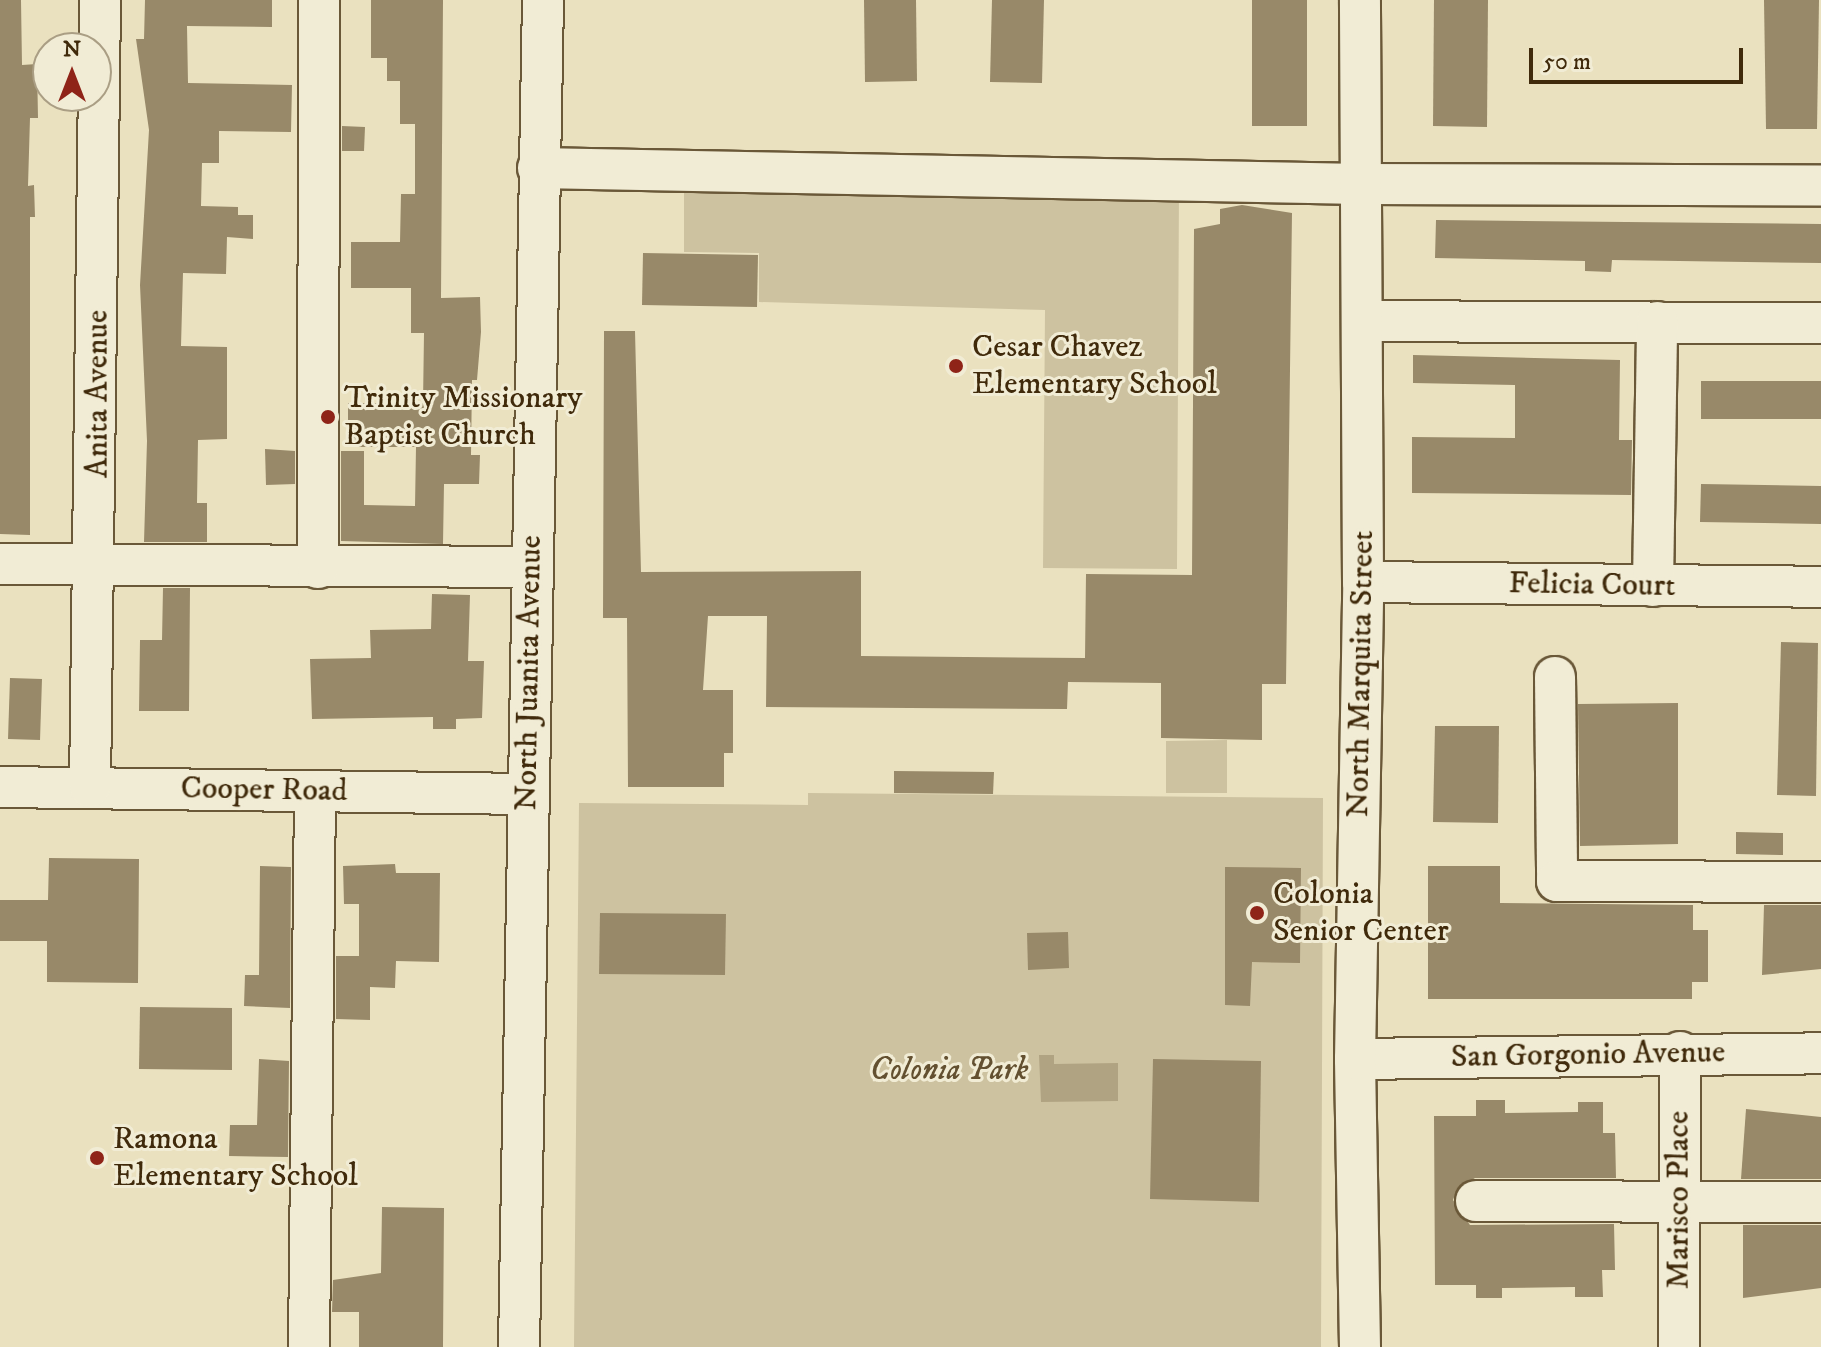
<!DOCTYPE html>
<html>
<head>
<meta charset="utf-8">
<style>
	body { margin:0 }
	#map { position:relative; width:1821px; height:1347px; overflow:hidden; background:#eae1bf; font-family:"IM FELL DW Pica",serif }
	div>[style] { position:absolute }
	.green>* { inset:0; background:#cdc2a0 }
	.water>* { inset:0; background:#b0a382 }
	.building>* { inset:0; background:#988969 }
	.roads { filter:drop-shadow(2px 0 #6a5838) drop-shadow(-2px 0 #6a5838) drop-shadow(0 2px #6a5838) drop-shadow(0 -2px #6a5838) }
	.minor>* { height:40px; margin:-20px; padding:0 20px; transform-origin:20px; border-radius:20px; background:#f1ecd5 }
	.dots>* { width:22px; height:22px; translate:-50% -50%; box-sizing:border-box; border:4px solid #f1ecd5; border-radius:50% }
	span { translate:-50% -50%; white-space:nowrap; text-align:center; line-height:1.15; -webkit-text-stroke:6px #f1ecd5; paint-order:stroke }
	.poi-label { font-size:32px; color:#402a0b }
	.left { translate:0 -50%; text-align:left }
	.street-label { font-size:32px; color:#402a0b }
	.park-label { font-size:32px; color:#635030; font-style:italic }
	.north { position:absolute; left:32px; top:32px; width:80px; height:80px; box-sizing:border-box; background:#f1ecd5; border:2px solid #aa9e84; border-radius:50%; rotate:0deg; font-size:22px; font-weight:700; line-height:32px; text-align:center; color:#402a0b }
	.north::after { content:''; display:block; margin:auto; width:28px; height:36px; background:#8f2418; clip-path:polygon(50% 0,100% 100%,50% 72%,0 100%) }
	.scale { position:absolute; left:1529px; top:48px; width:214px; height:36px; box-sizing:border-box; border:4px solid #402a0b; border-top:0; padding-left:10px; font-size:24px; line-height:28px; white-space:nowrap; color:#402a0b; -webkit-text-stroke:6px #f1ecd5; paint-order:stroke }
</style>
</head>
<body>
<div id="map">
	<div class="green">
		<i style="clip-path:polygon(684px 183px,1179px 188px,1177px 569px,1043px 568px,1045px 310px,759px 302px,759px 253px,684px 252px)"></i>
		<i style="clip-path:polygon(1227px 740px,1227px 793px,1166px 793px,1166px 741px)"></i>
		<i style="clip-path:polygon(808px 793px,1323px 798px,1321px 1347px,574px 1347px,579px 803px,808px 805px)"></i>
	</div>
	<div class="water">
		<i style="clip-path:polygon(1039px 1055px,1054px 1055px,1054px 1064px,1118px 1063px,1118px 1101px,1041px 1102px)"></i>
	</div>
	<div class="building">
		<i style="clip-path:polygon(0 0,21px 0,22px 65px,37px 64px,38px 118px,30px 118px,28px 186px,34px 185px,35px 217px,30px 217px,30px 535px,0 534px)"></i>
		<i style="clip-path:polygon(145px 0,272px 0,272px 27px,187px 26px,188px 83px,292px 85px,291px 132px,219px 131px,219px 163px,202px 163px,201px 206px,238px 207px,238px 215px,253px 215px,253px 239px,227px 237px,226px 274px,183px 273px,181px 346px,227px 347px,227px 439px,198px 440px,197px 503px,207px 503px,207px 542px,144px 542px,147px 441px,140px 285px,149px 130px,136px 39px,144px 39px)"></i>
		<i style="clip-path:polygon(371px 0,443px 0,441px 298px,480px 297px,481px 332px,477px 380px,472px 380px,471px 455px,480px 455px,479px 484px,444px 484px,443px 544px,341px 541px,341px 451px,364px 451px,364px 505px,415px 506px,416px 447px,348px 447px,348px 403px,423px 403px,424px 333px,411px 333px,411px 288px,351px 288px,351px 242px,400px 242px,401px 194px,415px 194px,415px 124px,400px 124px,400px 81px,387px 81px,387px 58px,371px 58px)"></i>
		<i style="clip-path:polygon(864px 0,916px 0,917px 81px,865px 82px)"></i>
		<i style="clip-path:polygon(992px 0,1044px 0,1042px 83px,990px 82px)"></i>
		<i style="clip-path:polygon(1252px 0,1307px 0,1307px 126px,1252px 126px)"></i>
		<i style="clip-path:polygon(1434px 0,1488px 0,1487px 127px,1433px 126px)"></i>
		<i style="clip-path:polygon(1764px 0,1819px 0,1817px 129px,1766px 129px)"></i>
		<i style="clip-path:polygon(342px 126px,365px 127px,364px 151px,342px 151px)"></i>
		<i style="clip-path:polygon(1242px 205px,1292px 213px,1286px 684px,1262px 684px,1262px 740px,1161px 738px,1161px 683px,1068px 682px,1067px 709px,766px 707px,767px 616px,708px 616px,703px 690px,733px 690px,733px 753px,724px 753px,724px 787px,628px 787px,627px 618px,603px 618px,604px 331px,635px 331px,641px 572px,861px 571px,861px 656px,1085px 658px,1086px 574px,1192px 575px,1194px 229px,1220px 224px,1220px 209px)"></i>
		<i style="clip-path:polygon(1436px 220px,1821px 224px,1821px 263px,1612px 260px,1611px 272px,1585px 271px,1585px 261px,1435px 258px)"></i>
		<i style="clip-path:polygon(643px 253px,758px 255px,757px 307px,642px 305px)"></i>
		<i style="clip-path:polygon(1413px 355px,1620px 360px,1619px 440px,1632px 440px,1631px 495px,1412px 493px,1412px 437px,1515px 438px,1515px 385px,1413px 383px)"></i>
		<i style="clip-path:polygon(1701px 381px,1821px 381px,1821px 419px,1701px 419px)"></i>
		<i style="clip-path:polygon(265px 449px,295px 451px,295px 484px,266px 485px)"></i>
		<i style="clip-path:polygon(1701px 484px,1821px 486px,1821px 524px,1700px 522px)"></i>
		<i style="clip-path:polygon(163px 588px,190px 588px,189px 711px,139px 711px,140px 640px,162px 640px)"></i>
		<i style="clip-path:polygon(432px 594px,470px 595px,468px 661px,484px 661px,482px 718px,456px 719px,456px 729px,433px 729px,433px 717px,312px 719px,310px 659px,371px 658px,370px 630px,431px 629px)"></i>
		<i style="clip-path:polygon(1781px 642px,1818px 643px,1816px 796px,1777px 795px)"></i>
		<i style="clip-path:polygon(10px 678px,42px 679px,40px 740px,8px 739px)"></i>
		<i style="clip-path:polygon(1678px 703px,1678px 844px,1580px 846px,1578px 704px)"></i>
		<i style="clip-path:polygon(1435px 726px,1499px 726px,1498px 823px,1433px 822px)"></i>
		<i style="clip-path:polygon(894px 771px,994px 772px,993px 794px,894px 793px)"></i>
		<i style="clip-path:polygon(1736px 832px,1783px 833px,1783px 855px,1736px 854px)"></i>
		<i style="clip-path:polygon(49px 858px,139px 859px,138px 983px,47px 982px,47px 941px,0 941px,0 900px,48px 900px)"></i>
		<i style="clip-path:polygon(395px 864px,396px 873px,440px 873px,439px 962px,396px 961px,395px 988px,370px 987px,370px 1020px,336px 1019px,336px 956px,359px 956px,359px 904px,344px 904px,343px 866px)"></i>
		<i style="clip-path:polygon(260px 866px,291px 867px,290px 1008px,244px 1006px,245px 975px,259px 975px)"></i>
		<i style="clip-path:polygon(1428px 866px,1500px 866px,1500px 903px,1693px 905px,1693px 930px,1708px 930px,1708px 982px,1692px 982px,1692px 999px,1428px 999px)"></i>
		<i style="clip-path:polygon(1225px 867px,1301px 868px,1300px 963px,1252px 962px,1250px 1006px,1225px 1005px)"></i>
		<i style="clip-path:polygon(1764px 905px,1821px 905px,1821px 969px,1762px 975px)"></i>
		<i style="clip-path:polygon(600px 913px,726px 914px,725px 975px,599px 974px)"></i>
		<i style="clip-path:polygon(1068px 932px,1069px 968px,1028px 970px,1027px 933px)"></i>
		<i style="clip-path:polygon(140px 1007px,232px 1008px,232px 1070px,139px 1069px)"></i>
		<i style="clip-path:polygon(259px 1059px,289px 1061px,288px 1157px,229px 1156px,230px 1125px,257px 1125px)"></i>
		<i style="clip-path:polygon(1153px 1059px,1261px 1061px,1259px 1202px,1150px 1199px)"></i>
		<i style="clip-path:polygon(1476px 1100px,1505px 1100px,1505px 1113px,1578px 1112px,1578px 1102px,1603px 1102px,1603px 1133px,1615px 1133px,1616px 1178px,1475px 1178px,1457px 1189px,1453px 1200px,1470px 1225px,1614px 1224px,1615px 1270px,1602px 1270px,1603px 1297px,1575px 1297px,1575px 1287px,1502px 1288px,1502px 1298px,1476px 1298px,1476px 1285px,1435px 1285px,1434px 1116px,1476px 1116px)"></i>
		<i style="clip-path:polygon(1746px 1109px,1821px 1117px,1821px 1179px,1741px 1179px)"></i>
		<i style="clip-path:polygon(382px 1207px,444px 1208px,443px 1347px,359px 1347px,359px 1312px,332px 1312px,333px 1280px,381px 1273px)"></i>
		<i style="clip-path:polygon(1743px 1225px,1821px 1225px,1821px 1288px,1743px 1298px)"></i>
	</div>
	<div class="roads">
		<div class="minor">
			<i style="left:538px;top:168px;width:823px;rotate:1.11deg"></i>
			<i style="left:1361px;top:184px;width:460px;rotate:0.2deg"></i>
			<i style="left:1363px;top:321px;width:458px;rotate:0.3deg"></i>
			<i style="left:0;top:564px;width:530px;rotate:0.32deg"></i>
			<i style="left:318px;top:568px;width:568px;rotate:-89.9deg"></i>
			<i style="left:1363px;top:582px;width:458px;rotate:0.6deg"></i>
			<i style="left:1653px;top:586px;width:264px;rotate:-89.1deg"></i>
			<i style="left:1555px;top:677px;width:204px;rotate:89.4deg"></i>
			<i style="left:1557px;top:881px;width:264px;rotate:0.2deg"></i>
			<i style="left:0;top:787px;width:527px;rotate:0.76deg"></i>
			<i style="left:90px;top:787px;width:787px;rotate:-89.27deg"></i>
			<i style="left:1355px;top:1059px;width:466px;rotate:-0.7deg"></i>
			<i style="left:1476px;top:1201px;width:345px;rotate:0.2deg"></i>
			<i style="left:309px;top:1347px;width:556px;rotate:-89.38deg"></i>
			<i style="left:519px;top:1347px;width:1347px;rotate:-88.98deg"></i>
			<i style="left:1360px;top:1347px;width:288px;rotate:-91deg"></i>
			<i style="left:1355px;top:1059px;width:477px;rotate:-89deg"></i>
			<i style="left:1363px;top:582px;width:582px;rotate:-90.3deg"></i>
			<i style="left:1679px;top:1347px;width:295px;rotate:-89.8deg"></i>
		</div>
	</div>
	<div class="dots">
		<i style="left:956px;top:366px;background:#8f2418"></i>
		<i style="left:328px;top:417px;background:#8f2418"></i>
		<i style="left:1257px;top:913px;background:#8f2418"></i>
		<i style="left:97px;top:1158px;background:#8f2418"></i>
	</div>
	<div class="poi-label">
		<span class="left" style="left:972px;top:366px">Cesar Chavez<br>Elementary School</span>
		<span class="left" style="left:344px;top:417px">Trinity Missionary<br>Baptist Church</span>
		<span class="left" style="left:1273px;top:913px">Colonia<br>Senior Center</span>
		<span class="left" style="left:113px;top:1158px">Ramona<br>Elementary School</span>
	</div>
	<div class="street-label">
		<span style="left:98px;top:394px;rotate:-90deg">Anita Avenue</span>
		<span style="left:1592px;top:585px;rotate:1deg">Felicia Court</span>
		<span style="left:529px;top:673px;rotate:-89deg">North Juanita Avenue</span>
		<span style="left:1361px;top:674px;rotate:-89deg">North Marquita Street</span>
		<span style="left:264px;top:790px;rotate:1deg">Cooper Road</span>
		<span style="left:1588px;top:1055px;rotate:-1deg">San Gorgonio Avenue</span>
		<span style="left:1679px;top:1200px;rotate:-90deg">Marisco Place</span>
	</div>
	<div class="park-label">
		<span style="left:949px;top:1070px">Colonia Park</span>
	</div>
	<div class="north">N</div>
	<div class="scale">50 m</div>
</div>
</body>
</html>
